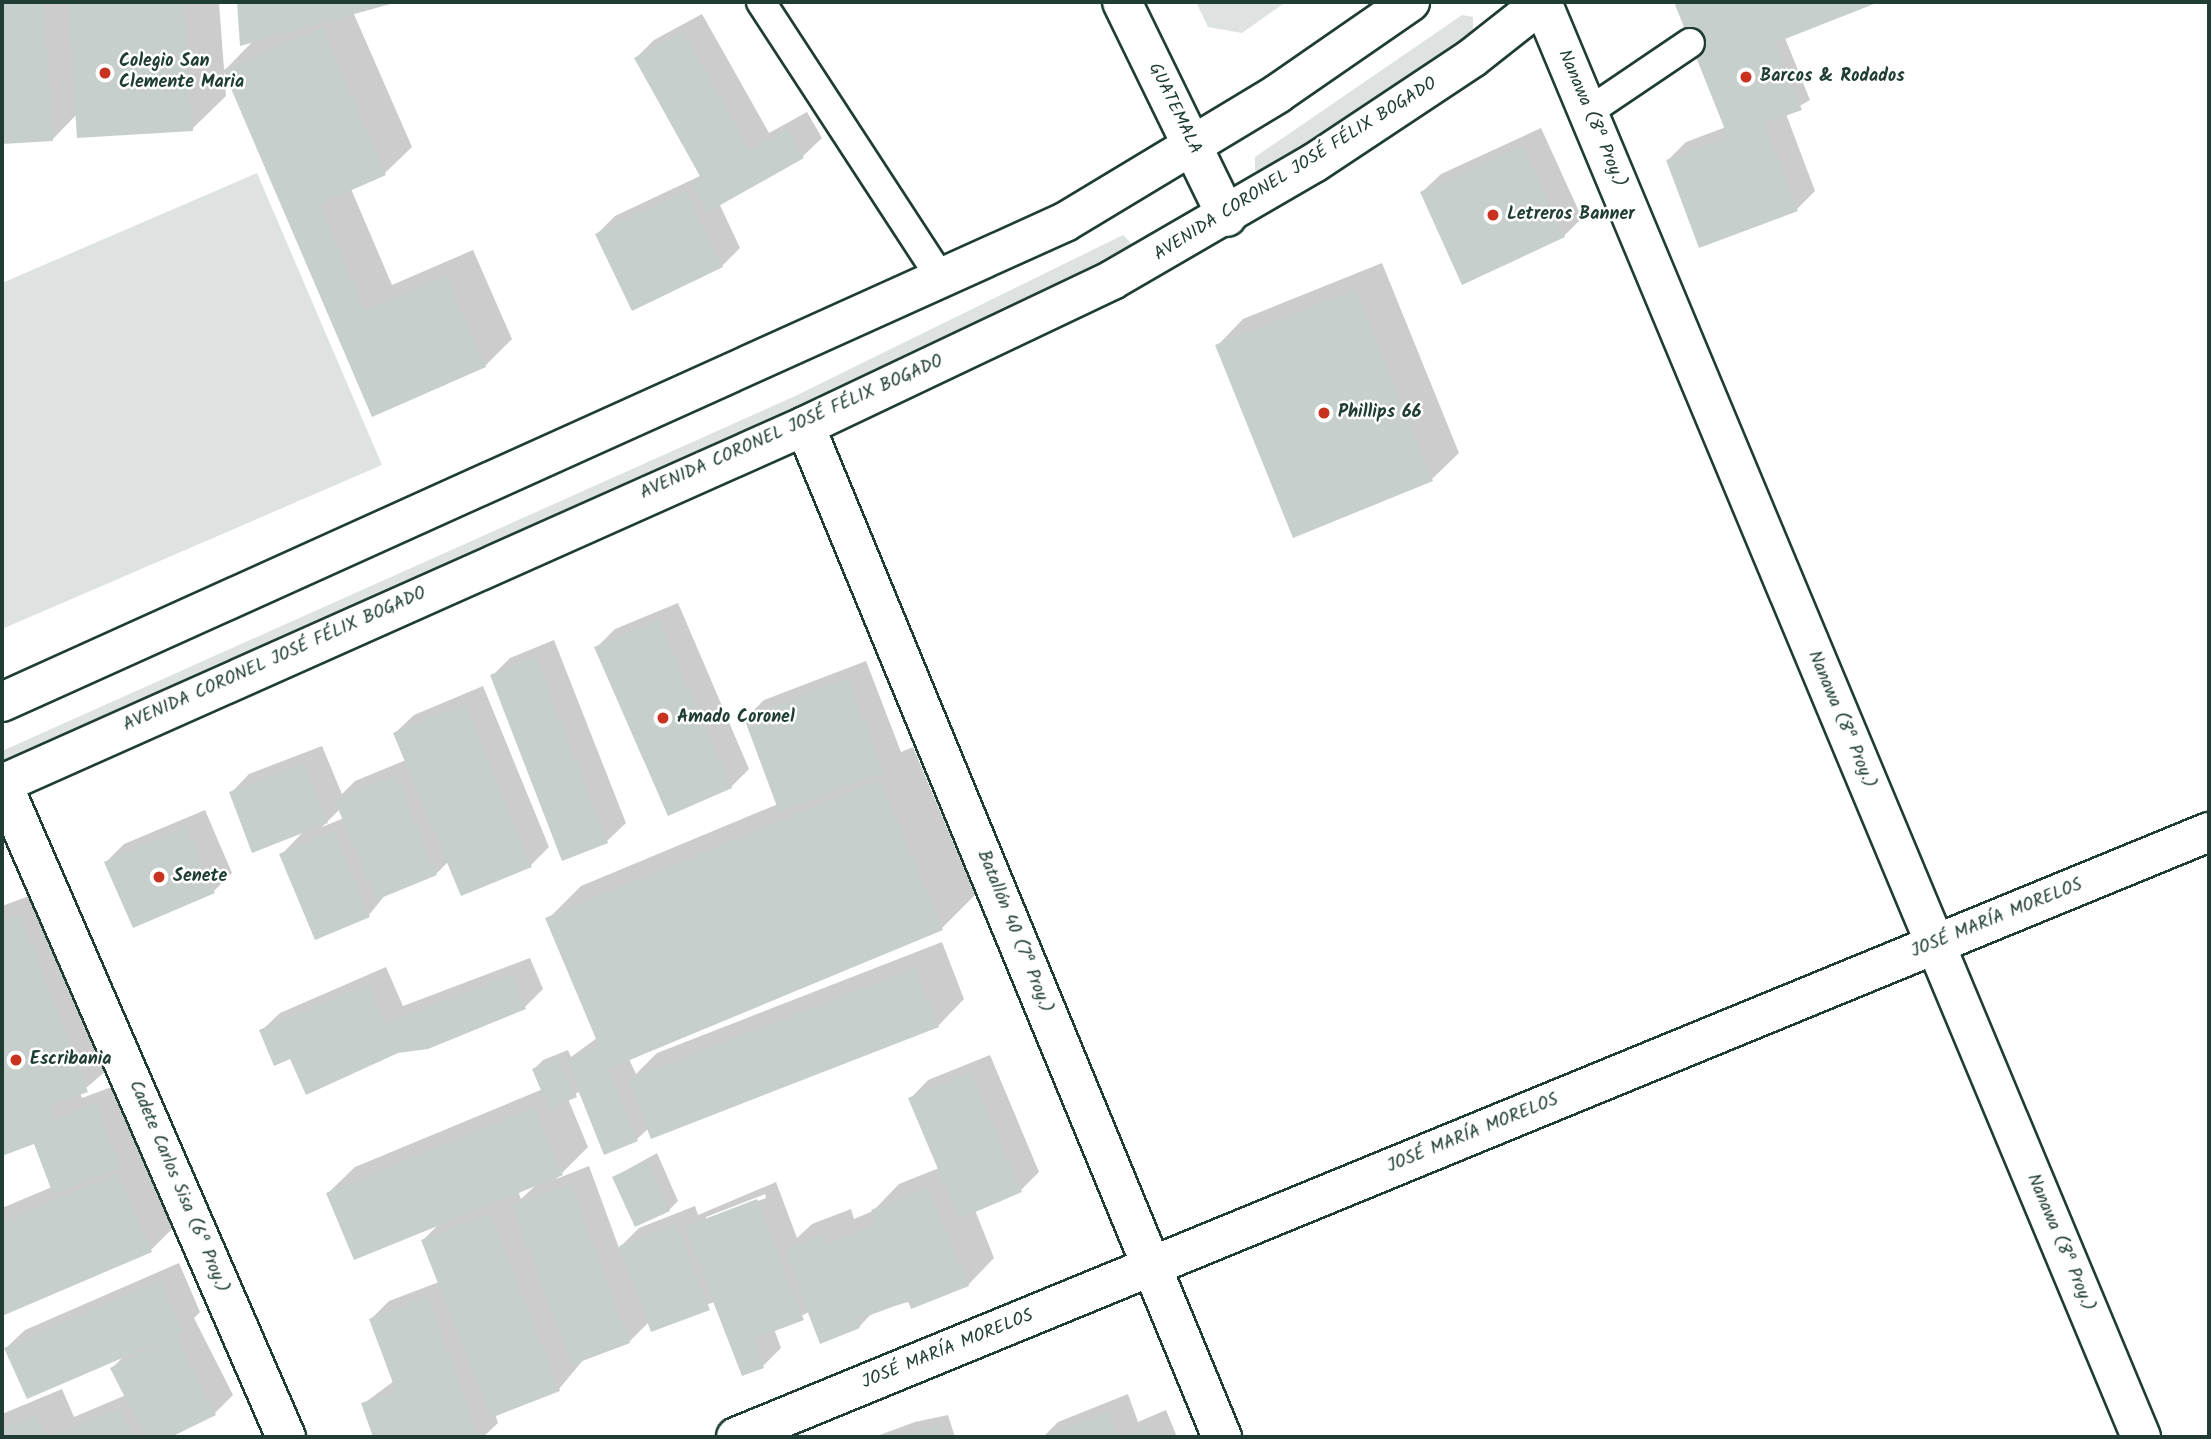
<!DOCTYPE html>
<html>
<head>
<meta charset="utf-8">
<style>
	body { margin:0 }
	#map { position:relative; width:2211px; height:1439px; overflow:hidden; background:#fff; font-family:Kalam,sans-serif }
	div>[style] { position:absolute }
	.green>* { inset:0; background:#dee3e2 }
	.shadow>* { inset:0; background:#0003 }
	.building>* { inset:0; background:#c7cfcc }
	.roads { filter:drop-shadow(2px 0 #1f3d34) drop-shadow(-2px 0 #1f3d34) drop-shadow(0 2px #1f3d34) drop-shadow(0 -2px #1f3d34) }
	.service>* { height:28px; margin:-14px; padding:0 14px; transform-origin:14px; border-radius:14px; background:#fff }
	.minor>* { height:38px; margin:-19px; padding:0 19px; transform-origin:19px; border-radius:19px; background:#fff }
	.primary>* { height:38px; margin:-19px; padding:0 19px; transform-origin:19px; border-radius:19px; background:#fff }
	.dots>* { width:19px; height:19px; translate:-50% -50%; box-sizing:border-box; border:4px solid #fff; border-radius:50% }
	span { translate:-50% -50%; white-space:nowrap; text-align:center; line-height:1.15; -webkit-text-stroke:5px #fff; paint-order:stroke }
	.poi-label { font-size:18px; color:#1f3d34; font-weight:700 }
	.left { translate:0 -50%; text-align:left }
	.street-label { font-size:18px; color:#1f3d34 }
	.frame { position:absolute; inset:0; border:4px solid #1f3d34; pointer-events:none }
</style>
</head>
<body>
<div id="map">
	<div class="green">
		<i style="clip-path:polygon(1196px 2px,1286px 2px,1242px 33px,1208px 27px)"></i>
		<i style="clip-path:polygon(1462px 15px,1473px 17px,1473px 31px,1264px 173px,1255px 170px,1255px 157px)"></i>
		<i style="clip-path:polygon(257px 173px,382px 465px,2px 629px,2px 283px)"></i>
		<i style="clip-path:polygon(1123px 235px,1135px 247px,800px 414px,2px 770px,2px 751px,793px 397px)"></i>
	</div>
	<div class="shadow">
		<i style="clip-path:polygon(2px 2px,219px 2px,226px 96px,192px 129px,77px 114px,53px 139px,2px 142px)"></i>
		<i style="clip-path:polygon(240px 2px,390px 2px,353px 12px,412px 147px,385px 173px,351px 189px,392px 285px,473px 250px,512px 339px,485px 366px,373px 414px,225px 70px,254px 40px)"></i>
		<i style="clip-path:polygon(1676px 2px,1875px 2px,1785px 38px,1810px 100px,1786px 114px,1815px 191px,1797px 209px,1668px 160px,1686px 142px,1726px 127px)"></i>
		<i style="clip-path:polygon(702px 14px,769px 133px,807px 112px,822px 138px,803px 156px,719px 203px,740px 248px,722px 266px,597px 234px,615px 216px,702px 175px,636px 58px,654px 40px)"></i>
		<i style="clip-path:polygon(1541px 128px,1582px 218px,1564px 236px,1422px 192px,1441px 174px)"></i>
		<i style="clip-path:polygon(1382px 263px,1459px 453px,1432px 479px,1294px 536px,1217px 346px,1243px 319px)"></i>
		<i style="clip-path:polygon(678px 603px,749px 769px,731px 787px,596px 648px,615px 629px)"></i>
		<i style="clip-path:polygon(554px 640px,626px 823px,607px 841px,492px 676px,510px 658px)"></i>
		<i style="clip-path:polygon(evenodd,866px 661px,901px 752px,913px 747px,975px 895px,942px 928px,629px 1059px,636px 1074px,657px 1053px,942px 942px,964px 999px,938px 1026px,649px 1128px,637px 1139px,580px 1091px,568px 1099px,588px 1147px,556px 1179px,589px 1166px,619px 1248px,639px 1228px,695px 1206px,698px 1215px,776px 1182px,797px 1238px,812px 1224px,851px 1209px,854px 1219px,873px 1211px,899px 1184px,939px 1168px,910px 1099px,928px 1080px,990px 1055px,1039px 1172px,1021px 1190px,975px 1210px,994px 1258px,968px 1285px,873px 1312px,859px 1327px,809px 1312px,774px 1329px,781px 1348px,763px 1366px,715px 1302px,649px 1322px,629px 1342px,584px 1359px,559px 1389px,495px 1414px,498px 1423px,483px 1437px,375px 1437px,363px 1404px,394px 1381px,371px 1319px,389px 1301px,439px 1282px,423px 1240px,440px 1223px,328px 1193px,355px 1167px,543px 1089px,534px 1069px,543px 1060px,568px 1050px,571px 1057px,597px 1038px,548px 919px,581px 886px,778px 804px,746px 718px,764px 700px,866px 661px,537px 1184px,521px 1199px,518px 1191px,537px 1184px,866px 661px,765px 1194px,766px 1198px,706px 1220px,706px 1217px,765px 1194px)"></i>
		<i style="clip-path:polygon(evenodd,483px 686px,549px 847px,531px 865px,448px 862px,436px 874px,386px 894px,369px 915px,281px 855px,305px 830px,231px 793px,249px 774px,322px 746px,342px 794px,355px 781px,406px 760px,395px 733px,414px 715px,483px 686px,340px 809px,344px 818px,322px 827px,340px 809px)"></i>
		<i style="clip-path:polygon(205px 810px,232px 873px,214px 891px,106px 862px,124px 844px)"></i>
		<i style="clip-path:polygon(48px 889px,114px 1064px,80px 1093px,82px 1098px,114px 1086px,177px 1224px,151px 1250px,2px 1314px,2px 1208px,52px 1187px,35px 1142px,2px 1154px,2px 906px)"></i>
		<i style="clip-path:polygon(530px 958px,543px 989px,525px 1007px,291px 1056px,261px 1031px,280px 1013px,386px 967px,403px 1006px)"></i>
		<i style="clip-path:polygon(657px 1153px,678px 1201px,669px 1210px,614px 1177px)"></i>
		<i style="clip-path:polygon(179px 1263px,200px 1312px,194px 1318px,233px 1395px,215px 1413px,167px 1437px,2px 1437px,2px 1414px,62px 1389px,74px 1417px,126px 1395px,112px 1368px,126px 1354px,6px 1348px,25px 1330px)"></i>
		<i style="clip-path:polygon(1128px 1394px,1138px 1422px,1166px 1410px,1177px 1437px,1043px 1437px,1058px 1422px)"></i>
		<i style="clip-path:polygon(948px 1415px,955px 1437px,874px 1437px,915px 1422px)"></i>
	</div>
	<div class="building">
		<i style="clip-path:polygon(2px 2px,44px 2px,53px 141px,2px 144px)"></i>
		<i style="clip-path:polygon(68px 2px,184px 2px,193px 131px,77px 138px)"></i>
		<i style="clip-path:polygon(237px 2px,394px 2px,394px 3px,240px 46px)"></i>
		<i style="clip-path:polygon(1674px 2px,1879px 2px,1775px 43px,1802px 110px,1765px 123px,1798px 211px,1699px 248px,1666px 160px,1728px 137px)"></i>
		<i style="clip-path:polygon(322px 27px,386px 175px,320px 204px,365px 310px,446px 276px,486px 367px,372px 417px,223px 70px)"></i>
		<i style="clip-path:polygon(683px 31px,750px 150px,788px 129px,804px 158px,708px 212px,691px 183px,701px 178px,634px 58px)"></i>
		<i style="clip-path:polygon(1523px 145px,1565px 237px,1462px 285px,1420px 192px)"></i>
		<i style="clip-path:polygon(686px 191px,723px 267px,632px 311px,595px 234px)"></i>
		<i style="clip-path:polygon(1356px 289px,1433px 481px,1293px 538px,1215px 345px)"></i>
		<i style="clip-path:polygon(659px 620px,732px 788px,668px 816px,594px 647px)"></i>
		<i style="clip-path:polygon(536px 657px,608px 843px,562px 861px,490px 675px)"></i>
		<i style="clip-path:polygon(848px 678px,884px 772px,779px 812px,744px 718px)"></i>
		<i style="clip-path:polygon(465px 703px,532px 867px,461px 896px,393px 733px)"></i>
		<i style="clip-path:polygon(304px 763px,328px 823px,252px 853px,229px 792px)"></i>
		<i style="clip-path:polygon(396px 774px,437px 875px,376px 900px,334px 799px)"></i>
		<i style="clip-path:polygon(880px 779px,943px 930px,608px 1069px,638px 1141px,604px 1155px,566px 1060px,599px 1046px,545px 918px)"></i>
		<i style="clip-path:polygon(186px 827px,215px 893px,133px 928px,104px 862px)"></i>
		<i style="clip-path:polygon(334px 831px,370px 917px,315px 940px,279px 854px)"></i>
		<i style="clip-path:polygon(21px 914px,88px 1092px,49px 1106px,54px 1119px,96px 1103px,121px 1168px,53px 1194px,34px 1144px,2px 1156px,2px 921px)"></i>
		<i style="clip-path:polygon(915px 968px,939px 1027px,651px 1139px,628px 1079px)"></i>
		<i style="clip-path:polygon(512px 975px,526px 1009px,428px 1049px,398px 1053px,306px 1095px,290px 1059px,274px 1066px,259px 1030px,368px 984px,385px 1023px)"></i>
		<i style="clip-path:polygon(559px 1057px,577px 1097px,549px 1109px,532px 1069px)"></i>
		<i style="clip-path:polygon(971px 1072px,1022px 1192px,959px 1219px,908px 1098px)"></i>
		<i style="clip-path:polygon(534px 1107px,563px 1175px,354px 1260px,326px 1193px)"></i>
		<i style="clip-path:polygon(648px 1160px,670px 1211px,635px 1227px,612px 1177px)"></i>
		<i style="clip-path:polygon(118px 1173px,152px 1252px,2px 1316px,2px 1222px)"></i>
		<i style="clip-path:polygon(571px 1184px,630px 1343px,572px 1365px,512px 1205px)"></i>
		<i style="clip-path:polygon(928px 1187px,969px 1286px,911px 1309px,908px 1301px,857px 1320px,860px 1328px,820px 1344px,784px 1250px,824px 1234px,827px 1244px,877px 1224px,871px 1210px)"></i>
		<i style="clip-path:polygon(757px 1199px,804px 1320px,753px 1339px,764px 1368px,742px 1376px,684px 1227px)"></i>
		<i style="clip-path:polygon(490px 1213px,560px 1391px,491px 1418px,421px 1240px)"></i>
		<i style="clip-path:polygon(677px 1223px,710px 1310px,651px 1332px,619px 1246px)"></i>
		<i style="clip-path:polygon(160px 1280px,183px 1332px,27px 1399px,4px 1348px)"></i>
		<i style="clip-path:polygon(428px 1296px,479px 1437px,373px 1437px,361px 1403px,396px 1391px,369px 1319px)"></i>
		<i style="clip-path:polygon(175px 1335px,216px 1415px,171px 1437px,145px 1437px,110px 1368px)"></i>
		<i style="clip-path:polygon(121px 1407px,134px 1437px,48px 1437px)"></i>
		<i style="clip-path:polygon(1109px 1411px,1119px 1437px,1045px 1437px)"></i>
		<i style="clip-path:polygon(36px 1414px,45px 1437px,2px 1437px,2px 1428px)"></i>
		<i style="clip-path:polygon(939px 1423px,944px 1437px,899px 1437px)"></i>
		<i style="clip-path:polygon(1148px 1427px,1152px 1437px,1123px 1437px)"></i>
	</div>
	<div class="roads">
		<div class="service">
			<i style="left:761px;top:2px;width:332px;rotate:56.9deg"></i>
			<i style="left:1588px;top:112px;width:123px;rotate:-34.1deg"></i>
		</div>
		<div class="minor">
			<i style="left:1122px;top:2px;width:239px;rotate:64deg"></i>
			<i style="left:1542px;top:2px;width:1555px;rotate:67.34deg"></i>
			<i style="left:805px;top:426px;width:1094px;rotate:67.59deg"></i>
			<i style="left:2px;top:783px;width:713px;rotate:66.53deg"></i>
			<i style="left:736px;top:1437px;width:1592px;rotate:-22.33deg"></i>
		</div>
		<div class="primary">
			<i style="left:2px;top:702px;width:1166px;rotate:-24.3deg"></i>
			<i style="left:1065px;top:222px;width:248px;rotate:-31.1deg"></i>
			<i style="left:1277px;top:94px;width:162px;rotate:-34.7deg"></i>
			<i style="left:2px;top:784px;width:879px;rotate:-24.03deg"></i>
			<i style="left:805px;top:426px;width:340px;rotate:-25.4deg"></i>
			<i style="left:1112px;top:280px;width:233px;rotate:-30.1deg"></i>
			<i style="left:1314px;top:163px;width:190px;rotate:-33.6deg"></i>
			<i style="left:1472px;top:58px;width:90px;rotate:-38.3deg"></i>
		</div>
	</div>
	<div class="dots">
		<i style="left:105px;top:73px;background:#c8321e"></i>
		<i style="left:1746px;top:77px;background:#c8321e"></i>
		<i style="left:1493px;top:215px;background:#c8321e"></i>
		<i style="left:1324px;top:413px;background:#c8321e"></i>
		<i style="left:663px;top:718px;background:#c8321e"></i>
		<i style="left:159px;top:877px;background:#c8321e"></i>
		<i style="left:16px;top:1060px;background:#c8321e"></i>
	</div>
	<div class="poi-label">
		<span class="left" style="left:119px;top:73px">Colegio San<br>Clemente Maria</span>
		<span class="left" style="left:1760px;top:77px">Barcos &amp; Rodados</span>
		<span class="left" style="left:1507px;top:215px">Letreros Banner</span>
		<span class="left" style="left:1338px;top:413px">Phillips 66</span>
		<span class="left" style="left:677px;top:718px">Amado Coronel</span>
		<span class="left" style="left:173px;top:877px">Senete</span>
		<span class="left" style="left:30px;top:1060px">Escribania</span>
	</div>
	<div class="street-label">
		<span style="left:1174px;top:109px;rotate:64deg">GUATEMALA</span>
		<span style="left:1591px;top:119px;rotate:67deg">Nanawa (8ª Proy.)</span>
		<span style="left:1296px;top:170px;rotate:-32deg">AVENIDA CORONEL JOSÉ FÉLIX BOGADO</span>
		<span style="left:792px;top:428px;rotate:-24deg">AVENIDA CORONEL JOSÉ FÉLIX BOGADO</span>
		<span style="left:275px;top:660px;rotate:-24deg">AVENIDA CORONEL JOSÉ FÉLIX BOGADO</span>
		<span style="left:1841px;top:720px;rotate:67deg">Nanawa (8ª Proy.)</span>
		<span style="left:1997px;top:919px;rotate:-22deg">JOSÉ MARÍA MORELOS</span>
		<span style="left:1014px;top:932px;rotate:68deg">Batallón 40 (7ª Proy.)</span>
		<span style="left:1473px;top:1134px;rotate:-22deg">JOSÉ MARÍA MORELOS</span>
		<span style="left:178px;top:1187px;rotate:67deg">Cadete Carlos Sisa (6ª Proy.)</span>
		<span style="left:2060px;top:1243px;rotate:67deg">Nanawa (8ª Proy.)</span>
		<span style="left:948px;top:1350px;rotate:-22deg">JOSÉ MARÍA MORELOS</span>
	</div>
	<div class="frame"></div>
</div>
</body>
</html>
